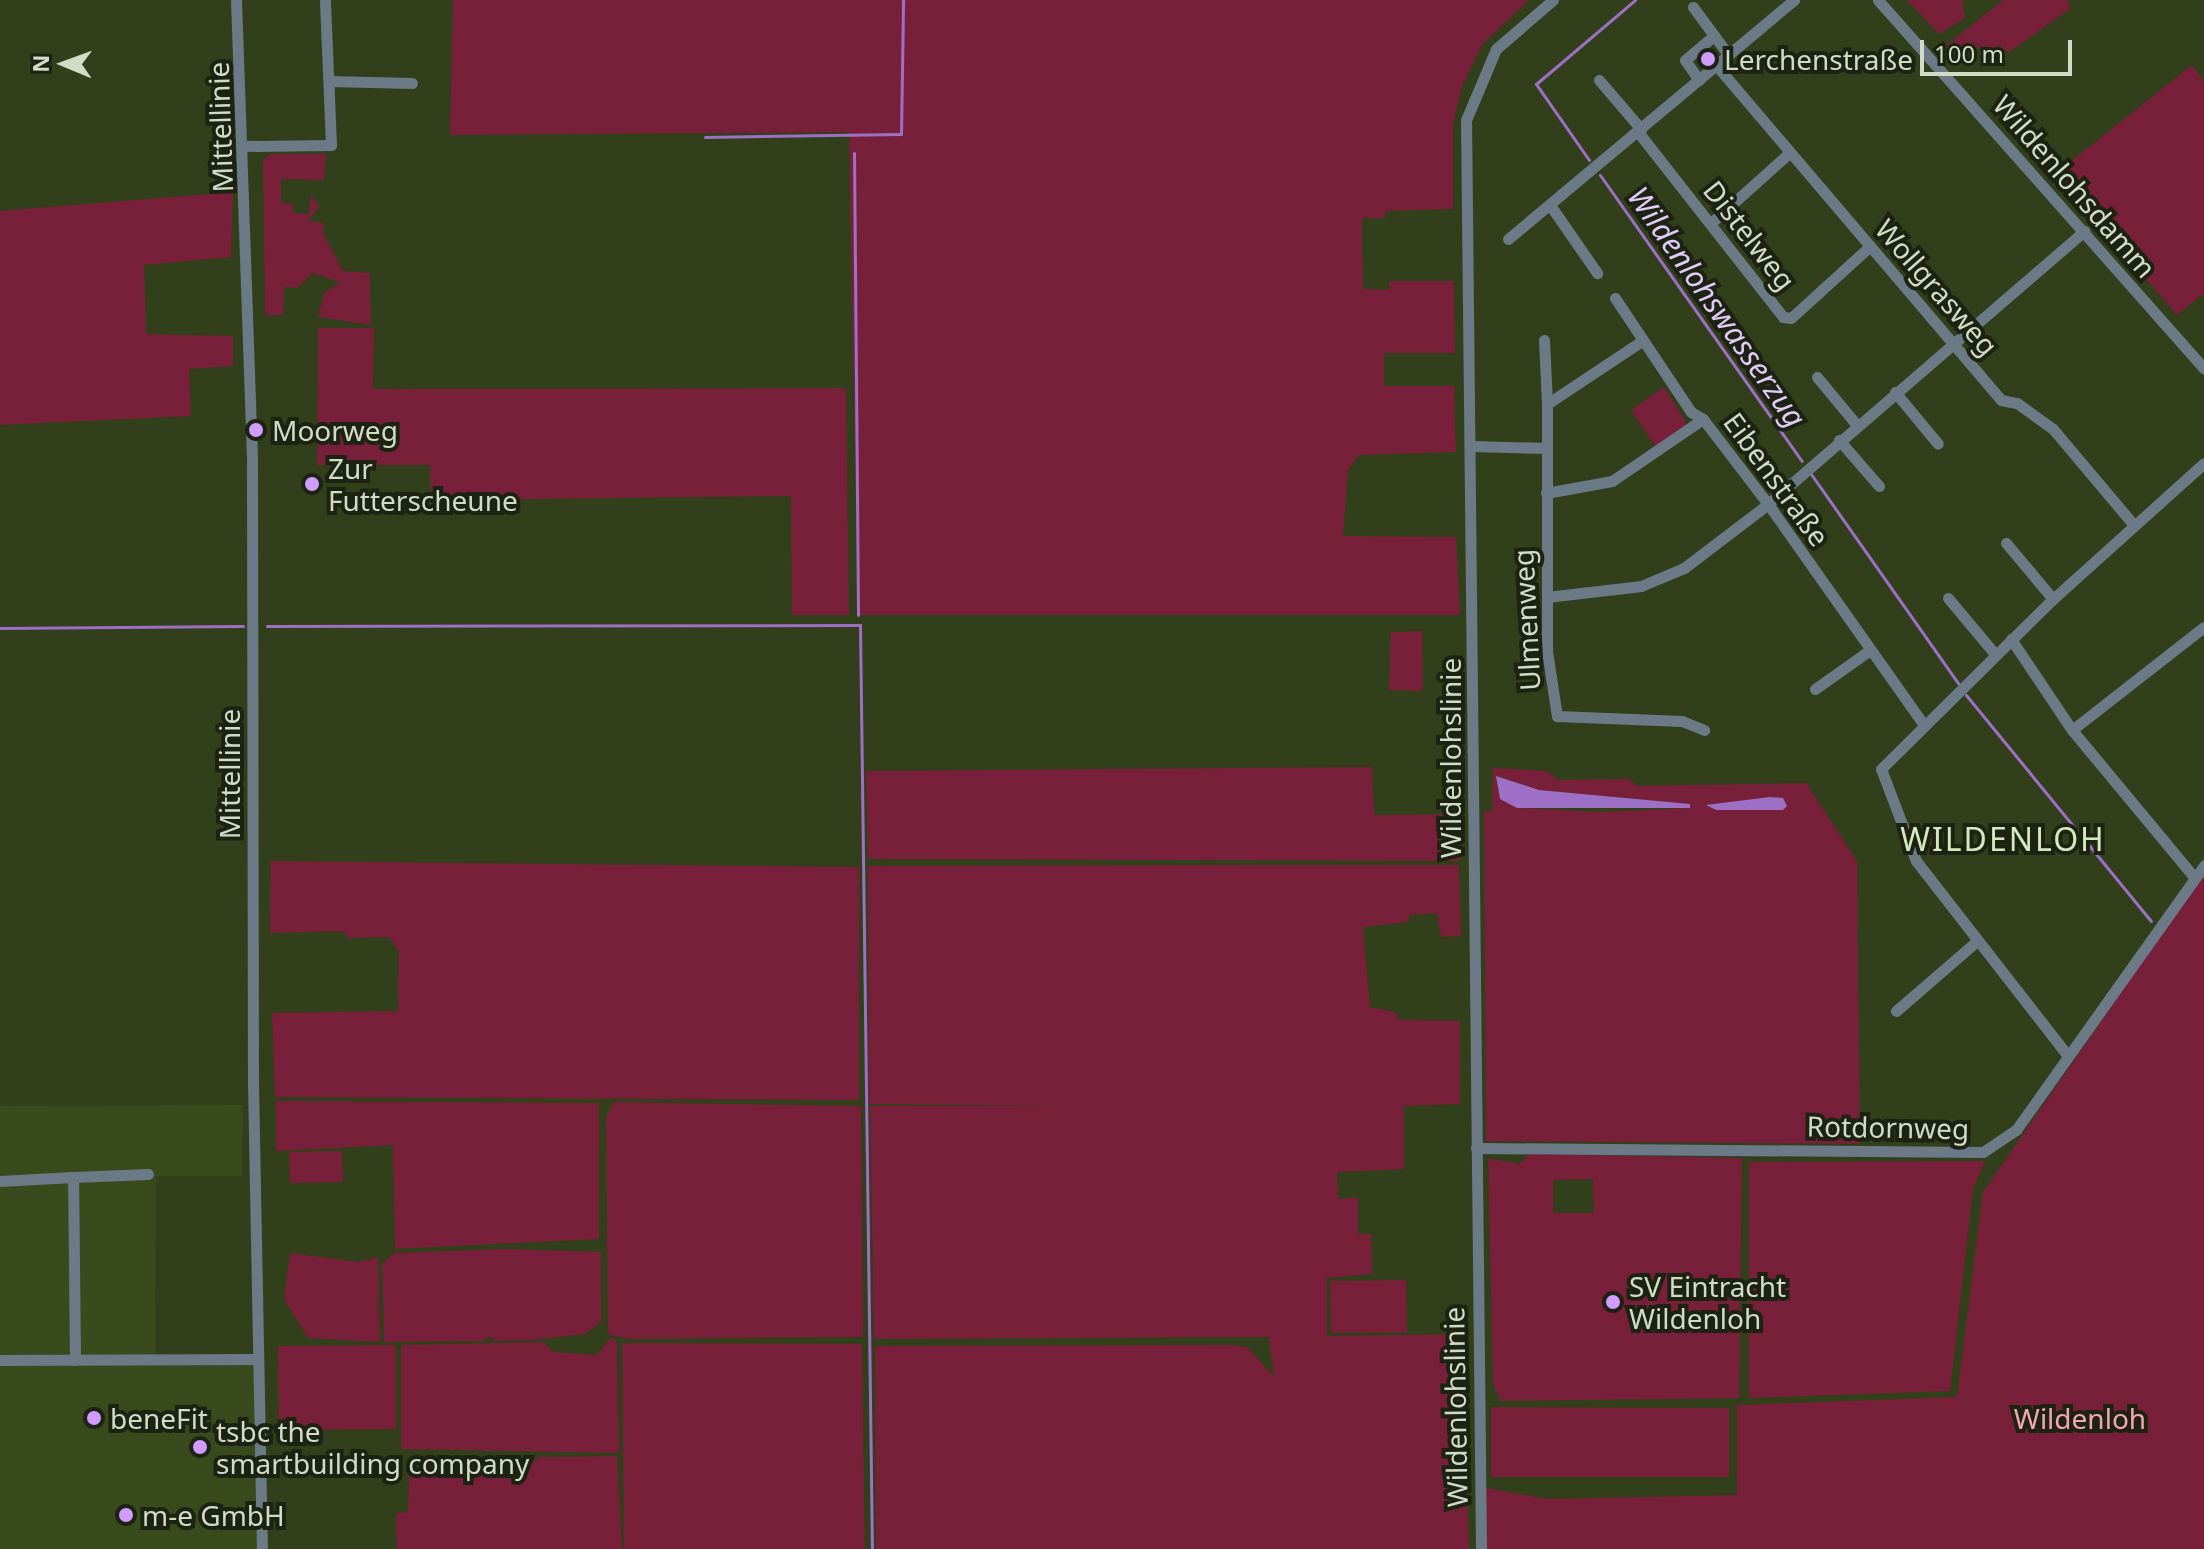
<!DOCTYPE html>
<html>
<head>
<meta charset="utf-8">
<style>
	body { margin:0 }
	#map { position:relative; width:2204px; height:1549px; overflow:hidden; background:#313f1a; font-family:"Noto Sans",sans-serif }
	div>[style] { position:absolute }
	.built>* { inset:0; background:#394a1d }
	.green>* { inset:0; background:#78203a }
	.water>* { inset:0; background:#9d70c6 }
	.stream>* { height:3px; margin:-1.5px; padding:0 1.5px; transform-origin:1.5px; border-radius:1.5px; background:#9d70c6 }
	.minor>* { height:11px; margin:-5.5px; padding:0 5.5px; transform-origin:5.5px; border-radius:5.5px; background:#6c7a88 }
	.dots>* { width:22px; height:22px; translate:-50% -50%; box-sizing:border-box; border:4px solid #1d2313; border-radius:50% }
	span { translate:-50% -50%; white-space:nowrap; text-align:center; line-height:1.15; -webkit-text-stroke:8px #1d2313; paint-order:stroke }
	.poi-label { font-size:28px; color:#d1dbc6 }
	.left { translate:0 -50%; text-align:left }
	.street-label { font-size:28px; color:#d1dbc6 }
	.park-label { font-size:28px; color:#f5a4b3 }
	.water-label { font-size:30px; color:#e1cbf7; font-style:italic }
	.quarter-label { font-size:32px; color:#d4e8bc; letter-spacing:2px }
	.north { position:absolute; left:24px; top:24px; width:80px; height:80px; -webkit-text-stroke:6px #1d2313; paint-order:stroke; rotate:271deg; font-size:22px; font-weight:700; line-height:32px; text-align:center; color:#d1dbc6 }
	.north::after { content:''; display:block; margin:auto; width:28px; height:36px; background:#d1dbc6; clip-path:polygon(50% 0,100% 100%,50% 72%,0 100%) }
	.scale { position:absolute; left:1920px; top:40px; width:152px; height:36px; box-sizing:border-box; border:4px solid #d1dbc6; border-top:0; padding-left:10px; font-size:24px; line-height:28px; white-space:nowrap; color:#d1dbc6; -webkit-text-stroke:6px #1d2313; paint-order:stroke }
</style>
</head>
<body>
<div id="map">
	<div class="built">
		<i style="clip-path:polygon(243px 1105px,242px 1176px,156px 1176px,155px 1357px,258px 1359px,262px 1549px,0 1549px,0 1106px)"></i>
	</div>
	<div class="green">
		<i style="clip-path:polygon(453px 0,1529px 0,1482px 45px,1462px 86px,1453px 125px,1453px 209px,1385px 211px,1385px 218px,1362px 218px,1363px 289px,1389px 290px,1389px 281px,1454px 281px,1455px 353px,1384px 353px,1384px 386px,1454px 386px,1456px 452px,1359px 455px,1348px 470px,1343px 536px,1456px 537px,1460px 615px,858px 615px,849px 132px,450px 135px)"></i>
		<i style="clip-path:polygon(1907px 0,1962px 0,1965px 18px,1939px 34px)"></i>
		<i style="clip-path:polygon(2003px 0,2067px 0,2071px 8px,2008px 53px,1999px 45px,1986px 55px,1976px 46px,1962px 57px,1947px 45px)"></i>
		<i style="clip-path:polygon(2192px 65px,2204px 82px,2204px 293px,2177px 315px,2055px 174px)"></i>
		<i style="clip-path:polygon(271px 154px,326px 154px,324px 180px,281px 179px,281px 203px,293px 204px,293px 213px,309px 214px,311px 194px,319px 207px,308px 221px,324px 223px,323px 233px,343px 271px,370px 273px,371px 325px,318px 317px,324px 293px,340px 282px,313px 273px,297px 288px,284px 287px,283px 315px,265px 315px,263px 160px)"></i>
		<i style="clip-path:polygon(233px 192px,231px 257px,144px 265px,146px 334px,233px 336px,233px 366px,189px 369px,191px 416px,0 425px,0 211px)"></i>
		<i style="clip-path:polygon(318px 328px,374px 328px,373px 389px,846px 388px,849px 615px,792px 615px,791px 496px,431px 500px,430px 465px,317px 465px)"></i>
		<i style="clip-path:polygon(1664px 387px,1687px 424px,1655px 446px,1631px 410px)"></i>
		<i style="clip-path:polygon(1422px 631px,1423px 691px,1389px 690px,1391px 632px)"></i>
		<i style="clip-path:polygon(1372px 767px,1374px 815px,1459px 814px,1460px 861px,868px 859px,866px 771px)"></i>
		<i style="clip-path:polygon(evenodd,1493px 768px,1547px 771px,1558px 780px,1629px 779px,1637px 786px,1806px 783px,1857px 861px,1860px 1144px,1486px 1141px,1484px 812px,1492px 811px,1493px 768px,1497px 776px,1539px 790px,1690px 804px,1690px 808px,1604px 812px,1518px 808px,1498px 793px,1497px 776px)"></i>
		<i style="clip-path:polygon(271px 861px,859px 867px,859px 1100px,275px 1097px,272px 1013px,398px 1011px,399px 952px,389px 937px,348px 938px,343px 931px,270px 933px)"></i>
		<i style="clip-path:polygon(1257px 865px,1459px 865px,1461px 936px,1441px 937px,1437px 913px,1409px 915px,1409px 922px,1363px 927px,1370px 1007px,1395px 1012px,1399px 1020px,1460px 1021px,1460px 1104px,1404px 1106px,1404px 1169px,1337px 1172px,1338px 1199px,1358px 1197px,1358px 1234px,1371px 1234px,1372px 1274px,1327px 1278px,1327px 1336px,1462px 1334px,1469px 1549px,876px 1549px,875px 1346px,1229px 1345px,1247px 1347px,1274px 1377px,1269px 1337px,874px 1339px,870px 1106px,1070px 1106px,869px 1104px,868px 866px)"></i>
		<i style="clip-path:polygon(2204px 873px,2204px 1549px,1487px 1549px,1486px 1488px,1548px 1499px,1737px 1495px,1737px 1405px,1957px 1397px,1983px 1192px)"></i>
		<i style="clip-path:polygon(276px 1101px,599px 1103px,599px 1239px,395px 1249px,393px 1145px,276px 1151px)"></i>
		<i style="clip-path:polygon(614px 1102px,861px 1106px,863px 1337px,629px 1339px,608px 1334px,606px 1117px)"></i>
		<i style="clip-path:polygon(342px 1151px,343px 1182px,290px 1183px,289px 1152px)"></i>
		<i style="clip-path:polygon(evenodd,1529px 1154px,1742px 1158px,1739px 1398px,1501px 1401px,1493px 1384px,1488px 1158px,1520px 1164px,1529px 1154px,1593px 1179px,1594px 1213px,1553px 1213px,1553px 1180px,1593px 1179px)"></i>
		<i style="clip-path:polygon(1985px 1161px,1973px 1189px,1950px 1391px,1749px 1398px,1749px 1162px)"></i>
		<i style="clip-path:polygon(504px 1249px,601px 1252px,601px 1322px,585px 1334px,531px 1340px,495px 1341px,489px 1336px,484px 1341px,384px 1342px,382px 1264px,394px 1253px)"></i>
		<i style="clip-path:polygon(290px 1253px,359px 1262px,378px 1257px,380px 1342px,308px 1338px,284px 1299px)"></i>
		<i style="clip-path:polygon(1406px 1280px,1407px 1332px,1331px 1333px,1330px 1281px)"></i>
		<i style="clip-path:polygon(611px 1337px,617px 1341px,619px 1453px,401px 1449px,401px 1345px,543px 1342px,554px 1352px,597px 1355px)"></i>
		<i style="clip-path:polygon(622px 1343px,862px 1344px,865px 1549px,624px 1549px)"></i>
		<i style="clip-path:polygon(396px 1345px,396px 1429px,279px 1430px,278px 1346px)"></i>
		<i style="clip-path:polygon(1491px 1407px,1729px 1408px,1729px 1477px,1491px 1477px)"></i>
		<i style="clip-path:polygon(617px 1456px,622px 1549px,397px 1549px,396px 1513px,408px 1512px,409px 1470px,425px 1470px,426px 1459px,532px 1463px,539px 1457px)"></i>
	</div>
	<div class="water">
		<i style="clip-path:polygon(1496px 776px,1539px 790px,1690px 804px,1690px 808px,1517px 808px,1500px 799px)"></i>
		<i style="clip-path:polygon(1770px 797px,1783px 798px,1787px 806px,1783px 810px,1716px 810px,1706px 805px)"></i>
	</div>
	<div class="stream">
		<i style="left:705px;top:137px;width:196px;rotate:-0.9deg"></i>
		<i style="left:901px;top:134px;width:134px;rotate:-89.1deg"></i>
		<i style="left:854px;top:153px;width:462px;rotate:89.5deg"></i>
		<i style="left:1589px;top:160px;width:93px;rotate:-124.9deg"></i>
		<i style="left:1536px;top:84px;width:130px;rotate:-40.3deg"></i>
		<i style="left:1600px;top:175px;width:350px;rotate:54.8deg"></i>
		<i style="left:1811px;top:474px;width:256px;rotate:54.9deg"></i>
		<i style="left:267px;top:626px;width:593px;rotate:-0.1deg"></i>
		<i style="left:860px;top:625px;width:924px;rotate:89.26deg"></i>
		<i style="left:0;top:628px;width:243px;rotate:-0.5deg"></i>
		<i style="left:1966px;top:695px;width:292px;rotate:50.7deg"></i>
	</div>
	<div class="minor">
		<i style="left:236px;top:0;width:457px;rotate:88deg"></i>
		<i style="left:252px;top:457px;width:626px;rotate:89.91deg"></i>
		<i style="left:253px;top:1083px;width:466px;rotate:88.9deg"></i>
		<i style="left:1878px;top:0;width:492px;rotate:48.5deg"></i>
		<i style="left:1693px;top:7px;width:57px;rotate:53.5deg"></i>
		<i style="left:1716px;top:65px;width:440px;rotate:49.6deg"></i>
		<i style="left:2001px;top:400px;width:16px;rotate:11deg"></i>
		<i style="left:2017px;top:403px;width:44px;rotate:35.8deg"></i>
		<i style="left:2053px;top:429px;width:124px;rotate:49.9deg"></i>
		<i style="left:1599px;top:80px;width:65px;rotate:49.4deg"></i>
		<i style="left:1699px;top:80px;width:24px;rotate:-125deg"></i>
		<i style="left:1685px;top:60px;width:38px;rotate:-40deg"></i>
		<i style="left:329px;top:81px;width:83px;rotate:1.4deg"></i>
		<i style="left:1638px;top:132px;width:235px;rotate:51.9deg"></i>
		<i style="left:1783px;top:317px;width:8px;rotate:7deg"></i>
		<i style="left:1791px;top:318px;width:107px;rotate:-42.3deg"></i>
		<i style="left:244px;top:146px;width:87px;rotate:-0.7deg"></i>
		<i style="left:331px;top:145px;width:145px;rotate:-92.4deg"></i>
		<i style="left:1550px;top:205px;width:83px;rotate:55.3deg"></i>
		<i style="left:1711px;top:223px;width:105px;rotate:-41.9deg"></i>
		<i style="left:1508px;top:239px;width:373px;rotate:-39.9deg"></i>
		<i style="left:1615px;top:298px;width:137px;rotate:56.3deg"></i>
		<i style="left:1691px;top:412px;width:14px;rotate:30deg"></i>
		<i style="left:1703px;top:419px;width:107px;rotate:52.6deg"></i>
		<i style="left:1768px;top:504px;width:271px;rotate:54.8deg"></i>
		<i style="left:1544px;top:340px;width:64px;rotate:87.3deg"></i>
		<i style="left:1817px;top:377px;width:61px;rotate:50.3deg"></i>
		<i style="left:1895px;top:392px;width:67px;rotate:50.4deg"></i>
		<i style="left:1839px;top:440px;width:61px;rotate:49deg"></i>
		<i style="left:1471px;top:446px;width:76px;rotate:1.5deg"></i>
		<i style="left:1547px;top:448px;width:203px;rotate:90deg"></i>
		<i style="left:1547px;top:651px;width:66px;rotate:81.3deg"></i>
		<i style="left:1557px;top:716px;width:125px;rotate:2.3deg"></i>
		<i style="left:1682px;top:721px;width:24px;rotate:22deg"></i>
		<i style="left:1547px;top:448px;width:44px;rotate:-90deg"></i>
		<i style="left:1547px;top:404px;width:114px;rotate:-33.6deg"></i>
		<i style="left:1546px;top:493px;width:67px;rotate:-10.3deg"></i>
		<i style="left:1612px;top:481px;width:110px;rotate:-34.3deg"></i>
		<i style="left:2006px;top:543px;width:73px;rotate:50deg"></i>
		<i style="left:1547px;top:597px;width:95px;rotate:-6.7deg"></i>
		<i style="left:1641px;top:586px;width:47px;rotate:-22.7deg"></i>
		<i style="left:1684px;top:568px;width:106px;rotate:-37.3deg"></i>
		<i style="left:1768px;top:504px;width:418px;rotate:-40.8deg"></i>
		<i style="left:1948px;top:598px;width:73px;rotate:50deg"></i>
		<i style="left:2011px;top:639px;width:110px;rotate:56.2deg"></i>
		<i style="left:2072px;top:730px;width:167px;rotate:-38deg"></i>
		<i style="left:1815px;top:689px;width:67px;rotate:-35.3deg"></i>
		<i style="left:2072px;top:730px;width:191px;rotate:50.3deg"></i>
		<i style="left:1896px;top:1011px;width:108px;rotate:-40.9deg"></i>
		<i style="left:2068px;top:1056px;width:247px;rotate:-127.9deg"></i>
		<i style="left:1916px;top:861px;width:98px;rotate:-110.8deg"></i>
		<i style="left:1881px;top:769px;width:242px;rotate:-44.7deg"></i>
		<i style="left:2053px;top:599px;width:203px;rotate:-42deg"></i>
		<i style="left:1476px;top:1148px;width:507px;rotate:0.45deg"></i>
		<i style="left:1983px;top:1152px;width:40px;rotate:-34deg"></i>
		<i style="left:2016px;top:1130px;width:325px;rotate:-54.6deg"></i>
		<i style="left:0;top:1181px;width:73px;rotate:-3.1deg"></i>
		<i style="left:0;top:1360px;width:258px;rotate:-0.2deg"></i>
		<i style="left:75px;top:1360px;width:183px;rotate:-90.6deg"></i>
		<i style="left:73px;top:1177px;width:75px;rotate:-2.3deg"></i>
		<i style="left:1481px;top:1549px;width:1429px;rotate:-90.6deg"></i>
		<i style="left:1466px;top:120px;width:77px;rotate:-67.1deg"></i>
		<i style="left:1496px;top:49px;width:75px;rotate:-40.7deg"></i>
	</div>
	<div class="dots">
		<i style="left:1708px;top:59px;background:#d09dff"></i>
		<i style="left:256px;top:430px;background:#d09dff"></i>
		<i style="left:312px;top:484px;background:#d09dff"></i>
		<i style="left:1613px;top:1302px;background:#d09dff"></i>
		<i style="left:94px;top:1418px;background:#d09dff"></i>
		<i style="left:200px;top:1447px;background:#d09dff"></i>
		<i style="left:126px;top:1515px;background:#d09dff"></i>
	</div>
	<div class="poi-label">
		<span class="left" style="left:1724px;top:59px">Lerchenstraße</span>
		<span class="left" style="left:272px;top:430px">Moorweg</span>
		<span class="left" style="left:328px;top:484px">Zur<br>Futterscheune</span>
		<span class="left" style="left:1629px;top:1302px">SV Eintracht<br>Wildenloh</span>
		<span class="left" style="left:110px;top:1418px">beneFit</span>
		<span class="left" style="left:216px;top:1447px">tsbc the<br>smartbuilding company</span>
		<span class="left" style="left:142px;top:1515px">m-e GmbH</span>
	</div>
	<div class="street-label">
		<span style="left:220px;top:127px;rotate:-92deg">Mittellinie</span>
		<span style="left:2075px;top:186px;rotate:49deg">Wildenlohsdamm</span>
		<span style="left:1750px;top:235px;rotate:52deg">Distelweg</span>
		<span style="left:1937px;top:287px;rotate:49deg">Wollgrasweg</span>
		<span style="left:1777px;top:479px;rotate:54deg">Eibenstraße</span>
		<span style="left:1526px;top:620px;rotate:-93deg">Ulmenweg</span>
		<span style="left:1450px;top:758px;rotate:-90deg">Wildenlohslinie</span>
		<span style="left:229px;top:774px;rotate:-90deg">Mittellinie</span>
		<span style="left:1888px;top:1127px;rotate:1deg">Rotdornweg</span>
		<span style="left:1455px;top:1407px;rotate:-91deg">Wildenlohslinie</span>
	</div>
	<div class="park-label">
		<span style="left:2080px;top:1418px">Wildenloh</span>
	</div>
	<div class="water-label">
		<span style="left:1717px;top:307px;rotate:55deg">Wildenlohswasserzug</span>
	</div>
	<div class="quarter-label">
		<span style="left:2003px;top:839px">WILDENLOH</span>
	</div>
	<div class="north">N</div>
	<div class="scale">100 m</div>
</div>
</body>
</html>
